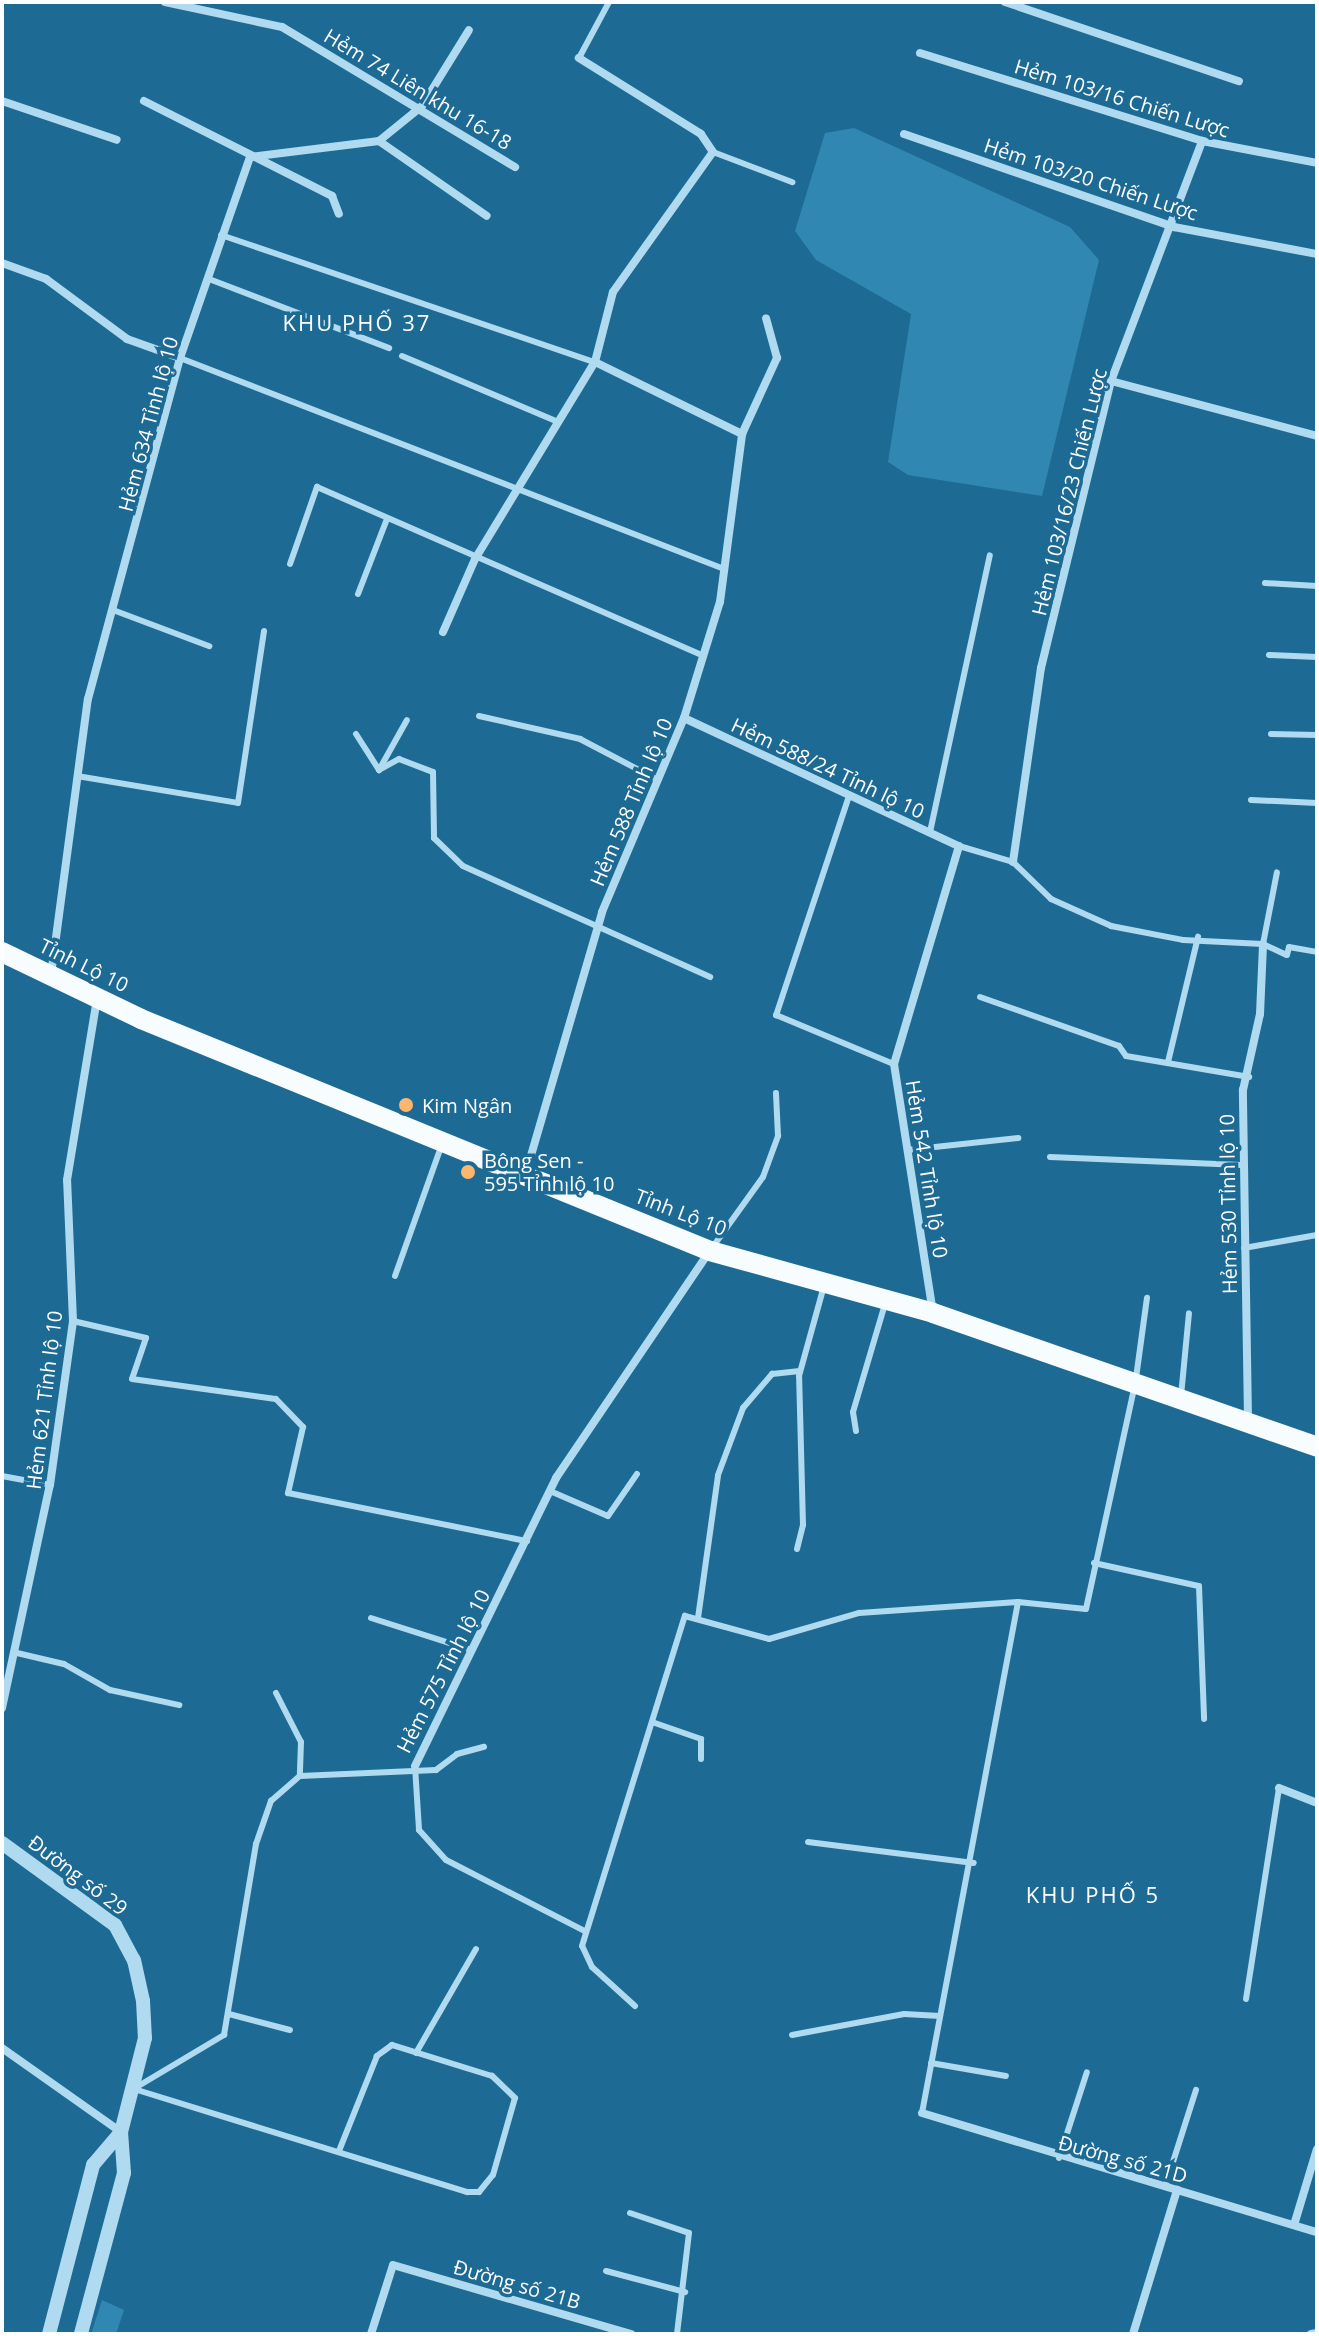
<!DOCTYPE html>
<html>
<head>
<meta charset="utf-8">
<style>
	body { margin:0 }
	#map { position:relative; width:1319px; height:2336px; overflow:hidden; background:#1d6b94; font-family:"Open Sans",sans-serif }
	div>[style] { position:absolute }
	.green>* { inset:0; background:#3087b2 }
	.service>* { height:6px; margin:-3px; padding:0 3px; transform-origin:3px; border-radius:3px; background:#afdaef }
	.minor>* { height:8px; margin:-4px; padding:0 4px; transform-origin:4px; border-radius:4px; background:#afdaef }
	.tertiary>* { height:14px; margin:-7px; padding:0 7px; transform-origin:7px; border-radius:7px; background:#afdaef }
	.primary>* { height:20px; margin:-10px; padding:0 10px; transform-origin:10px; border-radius:10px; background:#f7fcff }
	.dots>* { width:22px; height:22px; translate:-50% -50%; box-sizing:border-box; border:4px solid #1d6b94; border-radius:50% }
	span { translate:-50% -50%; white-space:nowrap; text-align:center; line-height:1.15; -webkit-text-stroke:7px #1d6b94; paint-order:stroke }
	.street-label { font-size:20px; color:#fff }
	.poi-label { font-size:20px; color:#fff }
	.left { translate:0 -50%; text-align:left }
	.neighbourhood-label { font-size:22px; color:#fff; letter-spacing:2px }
	.frame { position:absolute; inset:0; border:4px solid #fff; pointer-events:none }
</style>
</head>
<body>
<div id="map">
	<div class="green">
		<i style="clip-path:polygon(854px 128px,1070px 227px,1099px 260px,1042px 496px,908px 475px,888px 462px,911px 314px,816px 260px,795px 231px,825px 133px)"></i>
		<i style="clip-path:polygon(102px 2300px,124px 2310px,116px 2334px,91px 2334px)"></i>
	</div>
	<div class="service">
		<i style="left:579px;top:58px;width:64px;rotate:-61.8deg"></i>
		<i style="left:713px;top:152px;width:85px;rotate:20.8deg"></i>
		<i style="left:221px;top:235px;width:395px;rotate:18.8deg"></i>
		<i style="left:209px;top:279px;width:193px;rotate:21deg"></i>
		<i style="left:402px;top:356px;width:167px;rotate:22.9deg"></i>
		<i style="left:180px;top:358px;width:583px;rotate:21.2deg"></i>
		<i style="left:290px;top:564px;width:82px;rotate:-70.7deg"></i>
		<i style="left:317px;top:487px;width:421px;rotate:23.6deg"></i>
		<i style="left:1265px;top:583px;width:52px;rotate:3.3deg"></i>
		<i style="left:358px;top:594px;width:80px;rotate:-68.9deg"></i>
		<i style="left:113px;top:610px;width:103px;rotate:20.6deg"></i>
		<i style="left:1269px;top:655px;width:48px;rotate:2.4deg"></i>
		<i style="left:479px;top:716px;width:104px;rotate:12.8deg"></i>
		<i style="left:580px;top:739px;width:88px;rotate:27.7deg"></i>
		<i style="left:356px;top:734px;width:43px;rotate:57.4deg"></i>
		<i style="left:379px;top:770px;width:23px;rotate:-29deg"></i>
		<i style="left:399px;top:759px;width:36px;rotate:21deg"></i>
		<i style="left:433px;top:772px;width:66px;rotate:89.1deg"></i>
		<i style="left:434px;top:838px;width:40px;rotate:44deg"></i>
		<i style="left:463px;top:866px;width:271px;rotate:24.2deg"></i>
		<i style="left:1271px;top:734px;width:46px;rotate:1.2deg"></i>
		<i style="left:379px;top:770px;width:57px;rotate:-60.8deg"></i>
		<i style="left:77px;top:776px;width:163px;rotate:9.5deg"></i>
		<i style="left:238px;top:803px;width:174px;rotate:-81.4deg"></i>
		<i style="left:848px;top:799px;width:228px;rotate:108.4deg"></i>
		<i style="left:776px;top:1015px;width:128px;rotate:22.6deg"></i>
		<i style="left:1251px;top:800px;width:66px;rotate:2.6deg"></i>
		<i style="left:930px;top:832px;width:283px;rotate:-77.8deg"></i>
		<i style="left:959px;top:846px;width:56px;rotate:16.5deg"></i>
		<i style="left:1013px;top:862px;width:53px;rotate:44.2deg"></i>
		<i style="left:1051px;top:899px;width:66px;rotate:24.2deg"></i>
		<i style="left:1111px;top:926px;width:73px;rotate:11deg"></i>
		<i style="left:1183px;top:940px;width:80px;rotate:2.9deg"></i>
		<i style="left:1263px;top:944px;width:26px;rotate:25deg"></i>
		<i style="left:1287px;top:955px;width:8px;rotate:-76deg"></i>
		<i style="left:1289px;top:947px;width:28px;rotate:10deg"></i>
		<i style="left:1263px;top:944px;width:73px;rotate:-79deg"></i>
		<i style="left:980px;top:997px;width:147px;rotate:19.4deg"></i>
		<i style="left:1119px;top:1046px;width:12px;rotate:55deg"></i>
		<i style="left:1126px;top:1056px;width:125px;rotate:9.7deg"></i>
		<i style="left:1168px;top:1062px;width:129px;rotate:-76.5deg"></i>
		<i style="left:907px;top:1150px;width:112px;rotate:-6.2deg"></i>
		<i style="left:1050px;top:1157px;width:191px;rotate:2.4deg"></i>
		<i style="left:712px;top:1248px;width:87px;rotate:-54.3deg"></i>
		<i style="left:763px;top:1177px;width:44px;rotate:-69.9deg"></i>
		<i style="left:778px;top:1136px;width:43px;rotate:-92.7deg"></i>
		<i style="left:1244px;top:1248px;width:74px;rotate:-10.1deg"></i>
		<i style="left:395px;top:1276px;width:137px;rotate:-70.4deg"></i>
		<i style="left:73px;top:1321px;width:75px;rotate:13.1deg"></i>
		<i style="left:146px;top:1338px;width:43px;rotate:108.9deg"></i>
		<i style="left:132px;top:1379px;width:145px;rotate:7.9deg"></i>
		<i style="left:276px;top:1399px;width:39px;rotate:46deg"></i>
		<i style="left:303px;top:1427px;width:68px;rotate:102.8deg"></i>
		<i style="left:288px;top:1493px;width:244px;rotate:11.4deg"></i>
		<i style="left:1136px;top:1378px;width:81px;rotate:-82.2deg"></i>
		<i style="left:1181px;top:1396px;width:83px;rotate:-84.5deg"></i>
		<i style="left:856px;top:1431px;width:19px;rotate:-99deg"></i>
		<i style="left:853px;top:1412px;width:113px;rotate:-73.5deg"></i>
		<i style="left:2px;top:1476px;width:49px;rotate:10.6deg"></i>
		<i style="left:550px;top:1491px;width:63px;rotate:23.3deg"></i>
		<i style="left:608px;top:1516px;width:51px;rotate:-55.4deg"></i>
		<i style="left:797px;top:1549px;width:25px;rotate:-76deg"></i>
		<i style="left:803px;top:1525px;width:149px;rotate:-91.5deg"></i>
		<i style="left:799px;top:1376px;width:93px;rotate:-74.5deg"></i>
		<i style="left:1094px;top:1563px;width:107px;rotate:12.4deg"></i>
		<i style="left:1199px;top:1586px;width:133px;rotate:87.8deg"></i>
		<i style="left:371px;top:1618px;width:105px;rotate:17.7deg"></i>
		<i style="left:698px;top:1618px;width:144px;rotate:-82deg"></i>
		<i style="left:718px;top:1475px;width:72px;rotate:-69.5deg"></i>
		<i style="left:743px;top:1408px;width:45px;rotate:-49.5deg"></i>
		<i style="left:772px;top:1374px;width:28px;rotate:-6deg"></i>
		<i style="left:17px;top:1653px;width:48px;rotate:13.2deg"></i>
		<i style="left:64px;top:1664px;width:53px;rotate:29.5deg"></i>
		<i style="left:110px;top:1690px;width:71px;rotate:12.3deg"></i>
		<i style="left:276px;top:1693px;width:55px;rotate:63deg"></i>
		<i style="left:301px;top:1742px;width:34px;rotate:92deg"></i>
		<i style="left:652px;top:1722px;width:52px;rotate:19.1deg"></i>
		<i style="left:701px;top:1739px;width:20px;rotate:90deg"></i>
		<i style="left:415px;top:1766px;width:64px;rotate:86.4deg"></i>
		<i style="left:419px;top:1830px;width:40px;rotate:48deg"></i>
		<i style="left:446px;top:1860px;width:156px;rotate:27.1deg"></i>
		<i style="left:808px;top:1842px;width:167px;rotate:7.2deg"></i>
		<i style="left:1246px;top:1999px;width:214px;rotate:-81.1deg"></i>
		<i style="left:635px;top:2006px;width:58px;rotate:-137.8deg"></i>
		<i style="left:592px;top:1967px;width:23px;rotate:-115deg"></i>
		<i style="left:582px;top:1946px;width:346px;rotate:-72.7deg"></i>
		<i style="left:685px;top:1616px;width:87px;rotate:15.3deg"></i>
		<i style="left:769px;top:1639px;width:94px;rotate:-16.1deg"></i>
		<i style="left:859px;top:1613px;width:159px;rotate:-4deg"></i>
		<i style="left:229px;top:2014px;width:63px;rotate:14.7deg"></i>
		<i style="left:792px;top:2035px;width:114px;rotate:-10.6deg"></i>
		<i style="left:904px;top:2014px;width:36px;rotate:3deg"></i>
		<i style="left:416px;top:2053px;width:120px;rotate:-60deg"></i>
		<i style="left:931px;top:2063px;width:76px;rotate:9.8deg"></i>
		<i style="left:135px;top:2088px;width:104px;rotate:-30.8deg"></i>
		<i style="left:224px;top:2035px;width:194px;rotate:-80.5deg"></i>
		<i style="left:256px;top:1844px;width:46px;rotate:-70.8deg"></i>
		<i style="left:271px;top:1801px;width:38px;rotate:-41deg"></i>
		<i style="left:300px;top:1776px;width:136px;rotate:-2.5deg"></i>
		<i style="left:436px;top:1770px;width:26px;rotate:-37deg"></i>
		<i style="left:457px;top:1754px;width:28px;rotate:-15deg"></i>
		<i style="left:134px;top:2089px;width:349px;rotate:17.2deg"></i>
		<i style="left:467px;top:2192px;width:12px"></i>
		<i style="left:479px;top:2192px;width:22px;rotate:-51deg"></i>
		<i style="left:493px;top:2175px;width:80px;rotate:-74.1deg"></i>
		<i style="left:515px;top:2098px;width:32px;rotate:-136deg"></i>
		<i style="left:492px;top:2076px;width:105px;rotate:-162.8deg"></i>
		<i style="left:392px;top:2045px;width:19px;rotate:144deg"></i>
		<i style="left:377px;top:2056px;width:102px;rotate:111.8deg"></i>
		<i style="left:922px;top:2113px;width:520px;rotate:-79.36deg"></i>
		<i style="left:1018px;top:1602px;width:68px;rotate:5.9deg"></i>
		<i style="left:1086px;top:1609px;width:225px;rotate:-77.7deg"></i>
		<i style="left:1059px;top:2158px;width:90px;rotate:-72deg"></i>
		<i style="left:1165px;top:2187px;width:102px;rotate:-72.3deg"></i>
		<i style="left:630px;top:2213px;width:62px;rotate:18.7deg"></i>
		<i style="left:689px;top:2233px;width:102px;rotate:96.8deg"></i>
		<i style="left:606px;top:2271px;width:82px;rotate:14.9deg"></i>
	</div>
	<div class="minor">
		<i style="left:165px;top:2px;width:120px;rotate:12.1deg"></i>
		<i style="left:282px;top:27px;width:272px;rotate:31deg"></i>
		<i style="left:1005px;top:2px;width:247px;rotate:18.7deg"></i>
		<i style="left:920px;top:53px;width:295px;rotate:17.3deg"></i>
		<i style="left:1202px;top:141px;width:117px;rotate:10.8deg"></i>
		<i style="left:2px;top:101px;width:121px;rotate:18.7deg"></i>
		<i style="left:144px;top:101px;width:211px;rotate:26.8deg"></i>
		<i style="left:332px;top:196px;width:19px;rotate:69deg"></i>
		<i style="left:904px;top:134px;width:286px;rotate:19deg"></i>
		<i style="left:1174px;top:227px;width:146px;rotate:10.7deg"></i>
		<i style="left:379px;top:141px;width:131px;rotate:34.8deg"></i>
		<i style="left:2px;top:263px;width:47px;rotate:20deg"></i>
		<i style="left:46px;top:279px;width:101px;rotate:36.5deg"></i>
		<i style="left:127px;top:339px;width:56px;rotate:19.7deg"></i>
		<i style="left:595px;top:362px;width:164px;rotate:26.1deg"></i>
		<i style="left:1111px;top:381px;width:213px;rotate:14.9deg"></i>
		<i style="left:443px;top:632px;width:80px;rotate:-66.3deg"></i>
		<i style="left:475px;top:559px;width:231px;rotate:-58.7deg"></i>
		<i style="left:595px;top:362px;width:72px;rotate:-75.6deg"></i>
		<i style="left:613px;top:292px;width:172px;rotate:-54.5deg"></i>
		<i style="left:713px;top:152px;width:22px;rotate:-124deg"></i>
		<i style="left:701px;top:134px;width:144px;rotate:-148.1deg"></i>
		<i style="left:684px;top:718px;width:303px;rotate:25deg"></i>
		<i style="left:959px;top:846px;width:227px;rotate:106.6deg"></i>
		<i style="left:894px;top:1064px;width:252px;rotate:81.1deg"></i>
		<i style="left:1013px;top:862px;width:196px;rotate:-81.8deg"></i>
		<i style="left:1041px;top:668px;width:295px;rotate:-76.3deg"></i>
		<i style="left:1111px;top:381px;width:257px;rotate:-69.2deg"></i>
		<i style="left:51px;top:975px;width:278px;rotate:-82.4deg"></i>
		<i style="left:88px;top:699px;width:353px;rotate:-74.9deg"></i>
		<i style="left:180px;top:358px;width:213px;rotate:-70.8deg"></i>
		<i style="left:250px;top:157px;width:130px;rotate:-7.1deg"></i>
		<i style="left:379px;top:141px;width:55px;rotate:-39.1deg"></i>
		<i style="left:422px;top:106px;width:89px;rotate:-58.3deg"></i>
		<i style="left:525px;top:1176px;width:275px;rotate:-73.7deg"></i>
		<i style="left:602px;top:912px;width:211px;rotate:-67.1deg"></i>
		<i style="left:684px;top:718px;width:121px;rotate:-72.8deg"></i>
		<i style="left:720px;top:602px;width:169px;rotate:-82.5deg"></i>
		<i style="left:742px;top:434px;width:84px;rotate:-65.3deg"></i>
		<i style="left:777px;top:358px;width:41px;rotate:-105.4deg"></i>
		<i style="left:1248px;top:1419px;width:329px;rotate:-90.9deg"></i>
		<i style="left:1243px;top:1090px;width:78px;rotate:-77.4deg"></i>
		<i style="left:1260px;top:1014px;width:70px;rotate:-87.5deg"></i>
		<i style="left:2px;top:1708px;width:228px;rotate:-77.9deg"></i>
		<i style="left:50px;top:1485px;width:166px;rotate:-82deg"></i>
		<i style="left:73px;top:1321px;width:141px;rotate:-92.4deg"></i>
		<i style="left:67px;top:1180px;width:183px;rotate:-80.6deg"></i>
		<i style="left:415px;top:1766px;width:321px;rotate:-63.9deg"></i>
		<i style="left:556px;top:1478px;width:273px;rotate:-55.9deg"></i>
		<i style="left:1279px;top:1788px;width:41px;rotate:21.5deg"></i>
		<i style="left:2px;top:2048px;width:146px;rotate:35.2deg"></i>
		<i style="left:922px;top:2113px;width:413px;rotate:16.8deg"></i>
		<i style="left:1294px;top:2225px;width:79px;rotate:-73.2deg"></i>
		<i style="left:371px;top:2334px;width:72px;rotate:-72.3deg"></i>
		<i style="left:393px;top:2265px;width:248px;rotate:16.2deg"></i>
		<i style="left:1133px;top:2334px;width:151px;rotate:-73deg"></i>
		<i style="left:1311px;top:2334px;width:6px;rotate:-9deg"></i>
	</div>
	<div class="tertiary">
		<i style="left:2px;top:1843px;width:140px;rotate:36deg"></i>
		<i style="left:115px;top:1925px;width:40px;rotate:62deg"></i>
		<i style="left:134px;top:1960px;width:42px;rotate:77.6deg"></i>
		<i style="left:143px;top:2001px;width:37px;rotate:87deg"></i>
		<i style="left:145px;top:2038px;width:97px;rotate:104.3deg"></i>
		<i style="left:121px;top:2132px;width:41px;rotate:85.8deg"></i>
		<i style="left:124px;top:2173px;width:167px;rotate:105deg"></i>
		<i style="left:49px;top:2334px;width:175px;rotate:-75.4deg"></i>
		<i style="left:93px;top:2165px;width:43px;rotate:-49.7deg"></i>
	</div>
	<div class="primary">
		<i style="left:2px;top:952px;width:154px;rotate:25.7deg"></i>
		<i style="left:141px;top:1019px;width:614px;rotate:22.18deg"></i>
		<i style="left:710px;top:1251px;width:231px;rotate:15.5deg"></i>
		<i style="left:933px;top:1313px;width:407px;rotate:19.2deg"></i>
	</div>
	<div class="dots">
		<i style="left:406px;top:1105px;background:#feb56e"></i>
		<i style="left:468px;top:1172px;background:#feb56e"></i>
	</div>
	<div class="street-label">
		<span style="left:418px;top:89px;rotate:31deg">Hẻm 74 Liên khu 16-18</span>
		<span style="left:1122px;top:98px;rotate:17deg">Hẻm 103/16 Chiến Lược</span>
		<span style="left:1091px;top:179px;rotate:18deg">Hẻm 103/20 Chiến Lược</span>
		<span style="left:148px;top:424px;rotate:-75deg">Hẻm 634 Tỉnh lộ 10</span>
		<span style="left:1069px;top:492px;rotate:-76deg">Hẻm 103/16/23 Chiến Lược</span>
		<span style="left:828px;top:768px;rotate:25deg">Hẻm 588/24 Tỉnh lộ 10</span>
		<span style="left:631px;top:802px;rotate:-67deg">Hẻm 588 Tỉnh lộ 10</span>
		<span style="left:84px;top:965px;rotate:26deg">Tỉnh Lộ 10</span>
		<span style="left:927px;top:1169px;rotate:81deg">Hẻm 542 Tỉnh lộ 10</span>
		<span style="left:1228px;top:1204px;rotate:-91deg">Hẻm 530 Tỉnh lộ 10</span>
		<span style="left:681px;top:1212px;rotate:21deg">Tỉnh Lộ 10</span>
		<span style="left:44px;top:1400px;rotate:-83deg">Hẻm 621 Tỉnh lộ 10</span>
		<span style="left:443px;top:1671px;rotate:-63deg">Hẻm 575 Tỉnh lộ 10</span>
		<span style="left:78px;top:1875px;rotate:37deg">Đường số 29</span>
		<span style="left:1123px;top:2159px;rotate:15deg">Đường số 21D</span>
		<span style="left:517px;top:2284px;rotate:16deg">Đường số 21B</span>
	</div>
	<div class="poi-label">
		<span class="left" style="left:422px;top:1105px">Kim Ngân</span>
		<span class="left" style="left:484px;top:1172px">Bông Sen -<br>595 Tỉnh lộ 10</span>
	</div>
	<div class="neighbourhood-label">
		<span style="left:357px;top:323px">KHU PHỐ 37</span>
		<span style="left:1093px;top:1895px">KHU PHỐ 5</span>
	</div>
	<div class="frame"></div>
</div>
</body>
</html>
